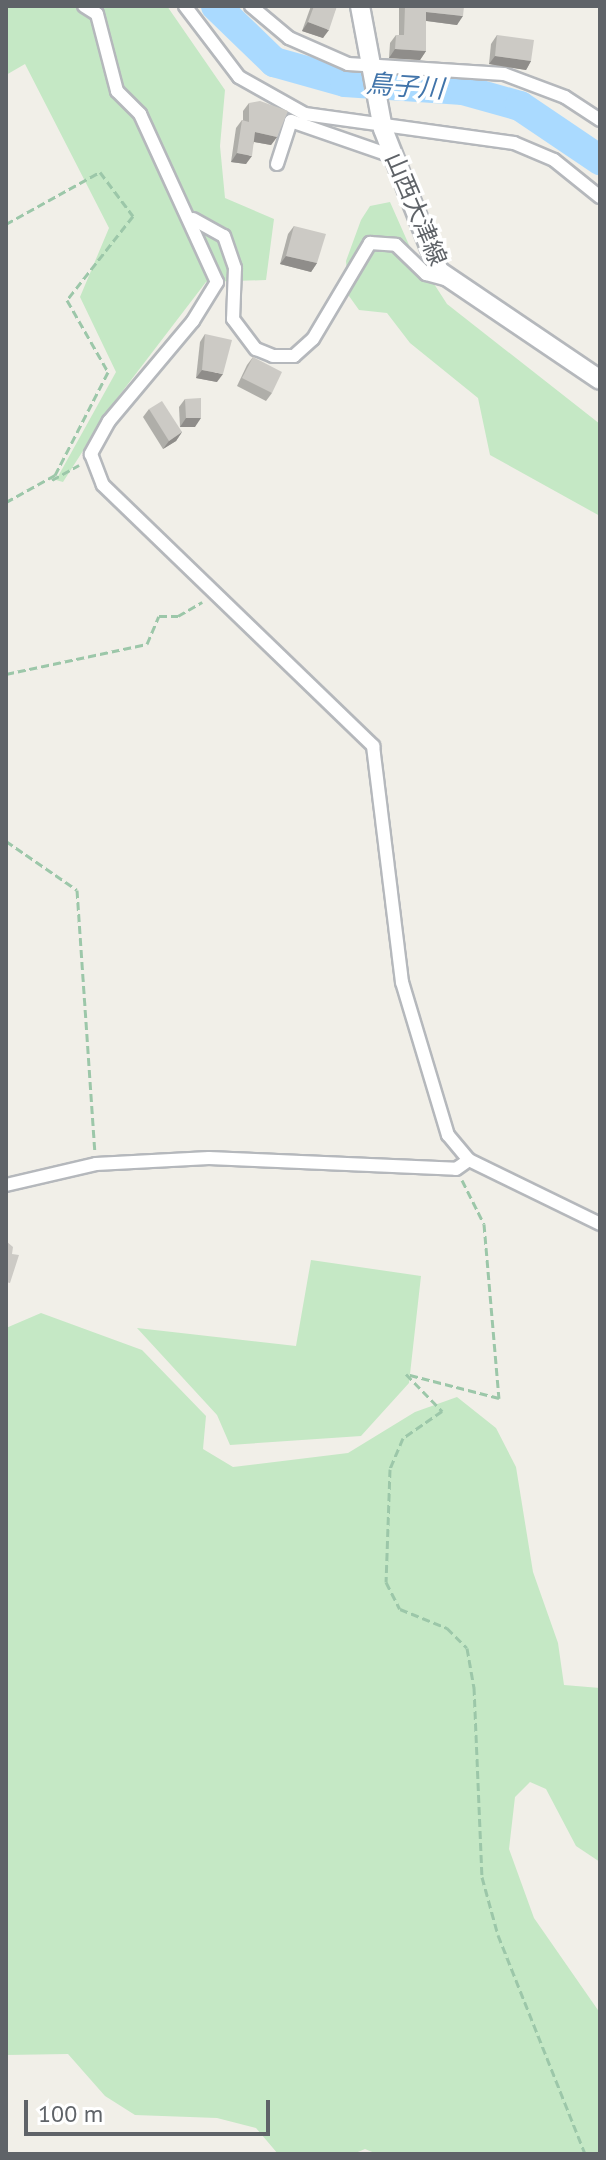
<!DOCTYPE html>
<html>
<head>
<meta charset="utf-8">
<style>
	body { margin:0 }
	#map { position:relative; width:606px; height:2160px; overflow:hidden; background:#f1efe8; font-family:"PT Sans","Noto Sans JP",sans-serif }
	div>[style] { position:absolute }
	.green>* { inset:0; background:#c5e8c5 }
	.river>* { height:30px; margin:-15px; padding:0 15px; transform-origin:15px; border-radius:15px; background:#aadaff }
	.path>* { height:3px; margin-top:-1.5px; transform-origin:0; background:repeating-linear-gradient(90deg,#9cc7a9 0 8px,transparent 0 12px) }
	.roads { filter:drop-shadow(2px 0 #b5b8bc) drop-shadow(-2px 0 #b5b8bc) drop-shadow(0 2px #b5b8bc) drop-shadow(0 -2px #b5b8bc) }
	.street>* { height:12px; margin:-6px; padding:0 6px; transform-origin:6px; border-radius:6px; background:#fff }
	.secondary>* { height:18px; margin:-9px; padding:0 9px; transform-origin:9px; border-radius:9px; background:#fff }
	.wall>* { inset:0; background:#afaea9 }
	.shaded-wall>* { inset:0; background:#8f8d8a }
	.building>* { inset:0; background:#cccac5 }
	span { translate:-50% -50%; white-space:nowrap; text-align:center; line-height:1.15; -webkit-text-stroke:7px #fff; paint-order:stroke }
	.street-label { font-size:24px; color:#5f6368 }
	.water-label { font-size:26px; color:#4174aa; font-style:italic }
	.frame { position:absolute; inset:0; border:8px solid #5f6368; pointer-events:none }
	.scale { position:absolute; left:24px; top:2100px; width:246px; height:36px; box-sizing:border-box; border:4px solid #5f6368; border-top:0; padding-left:10px; font-size:24px; line-height:28px; white-space:nowrap; color:#5f6368; -webkit-text-stroke:6px #fff; paint-order:stroke }
</style>
</head>
<body>
<div id="map">
	<div class="green">
		<i style="clip-path:polygon(6px 6px,167px 6px,225px 90px,220px 146px,225px 198px,274px 219px,266px 280px,206px 282px,115px 401px,63px 482px,56px 480px,116px 372px,80px 297px,109px 228px,25px 64px,6px 75px)"></i>
		<i style="clip-path:polygon(390px 202px,409px 245px,447px 304px,600px 424px,600px 516px,490px 455px,478px 398px,410px 343px,387px 313px,359px 310px,349px 296px,346px 261px,361px 220px,370px 206px)"></i>
		<i style="clip-path:polygon(311px 1260px,421px 1276px,409px 1383px,361px 1436px,230px 1445px,217px 1415px,137px 1328px,296px 1346px)"></i>
		<i style="clip-path:polygon(41px 1313px,142px 1350px,206px 1416px,203px 1449px,233px 1467px,348px 1453px,415px 1412px,457px 1397px,496px 1428px,516px 1467px,533px 1572px,558px 1643px,564px 1685px,600px 1688px,600px 1862px,576px 1846px,546px 1789px,530px 1782px,515px 1797px,509px 1849px,534px 1918px,600px 2013px,600px 2154px,377px 2154px,365px 2149px,353px 2154px,278px 2154px,256px 2128px,217px 2118px,135px 2115px,105px 2096px,68px 2054px,6px 2055px,6px 1328px)"></i>
	</div>
	<div class="river">
		<i style="left:216px;top:6px;width:81px;rotate:44deg"></i>
		<i style="left:274px;top:62px;width:74px;rotate:15.7deg"></i>
		<i style="left:345px;top:82px;width:118px;rotate:3.9deg"></i>
		<i style="left:463px;top:90px;width:59px;rotate:15.7deg"></i>
		<i style="left:520px;top:106px;width:97px;rotate:34deg"></i>
	</div>
	<div class="path">
		<i style="left:6px;top:224px;width:107px;rotate:-29deg"></i>
		<i style="left:100px;top:172px;width:55px;rotate:53.1deg"></i>
		<i style="left:133px;top:216px;width:107px;rotate:128.2deg"></i>
		<i style="left:67px;top:300px;width:83px;rotate:60.3deg"></i>
		<i style="left:108px;top:372px;width:116px;rotate:117.2deg"></i>
		<i style="left:55px;top:475px;width:56px;rotate:151.1deg"></i>
		<i style="left:52px;top:480px;width:31px;rotate:-29deg"></i>
		<i style="left:6px;top:674px;width:144px;rotate:-12deg"></i>
		<i style="left:147px;top:644px;width:30px;rotate:-67deg"></i>
		<i style="left:159px;top:616px;width:19px"></i>
		<i style="left:178px;top:616px;width:28px;rotate:-30deg"></i>
		<i style="left:6px;top:841px;width:86px;rotate:34.6deg"></i>
		<i style="left:77px;top:890px;width:263px;rotate:86.1deg"></i>
		<i style="left:462px;top:1180px;width:49px;rotate:63.4deg"></i>
		<i style="left:484px;top:1224px;width:175px;rotate:85.1deg"></i>
		<i style="left:499px;top:1398px;width:96px;rotate:-165.5deg"></i>
		<i style="left:406px;top:1374px;width:52px;rotate:45.8deg"></i>
		<i style="left:442px;top:1411px;width:47px;rotate:145.3deg"></i>
		<i style="left:403px;top:1438px;width:34px;rotate:113deg"></i>
		<i style="left:390px;top:1469px;width:113px;rotate:92deg"></i>
		<i style="left:386px;top:1582px;width:30px;rotate:63deg"></i>
		<i style="left:400px;top:1609px;width:51px;rotate:22deg"></i>
		<i style="left:447px;top:1628px;width:28px;rotate:45deg"></i>
		<i style="left:467px;top:1648px;width:40px;rotate:80deg"></i>
		<i style="left:474px;top:1687px;width:190px;rotate:87.6deg"></i>
		<i style="left:482px;top:1877px;width:60px;rotate:74.6deg"></i>
		<i style="left:498px;top:1935px;width:236px;rotate:68.3deg"></i>
	</div>
	<div class="roads">
		<div class="street">
			<i style="left:84px;top:6px;width:15px;rotate:32deg"></i>
			<i style="left:97px;top:14px;width:80px;rotate:75.4deg"></i>
			<i style="left:117px;top:91px;width:33px;rotate:45deg"></i>
			<i style="left:140px;top:114px;width:185px;rotate:65.4deg"></i>
			<i style="left:217px;top:282px;width:46px;rotate:121.6deg"></i>
			<i style="left:193px;top:321px;width:131px;rotate:130deg"></i>
			<i style="left:109px;top:421px;width:38px;rotate:119deg"></i>
			<i style="left:91px;top:454px;width:33px;rotate:69deg"></i>
			<i style="left:103px;top:485px;width:376px;rotate:44deg"></i>
			<i style="left:373px;top:746px;width:238px;rotate:83deg"></i>
			<i style="left:402px;top:982px;width:160px;rotate:73.3deg"></i>
			<i style="left:448px;top:1135px;width:33px;rotate:50deg"></i>
			<i style="left:469px;top:1160px;width:146px;rotate:26deg"></i>
			<i style="left:185px;top:6px;width:89px;rotate:52.7deg"></i>
			<i style="left:239px;top:77px;width:76px;rotate:29.3deg"></i>
			<i style="left:305px;top:114px;width:211px;rotate:7.9deg"></i>
			<i style="left:514px;top:143px;width:43px;rotate:23deg"></i>
			<i style="left:554px;top:160px;width:59px;rotate:38.8deg"></i>
			<i style="left:251px;top:6px;width:50px;rotate:40.1deg"></i>
			<i style="left:289px;top:38px;width:64px;rotate:23.8deg"></i>
			<i style="left:348px;top:64px;width:156px;rotate:3.7deg"></i>
			<i style="left:504px;top:74px;width:65px;rotate:20.7deg"></i>
			<i style="left:565px;top:97px;width:42px;rotate:33.3deg"></i>
			<i style="left:277px;top:164px;width:45px;rotate:-72deg"></i>
			<i style="left:291px;top:121px;width:110px;rotate:19.1deg"></i>
			<i style="left:193px;top:219px;width:35px;rotate:29deg"></i>
			<i style="left:224px;top:236px;width:34px;rotate:71deg"></i>
			<i style="left:235px;top:268px;width:51px;rotate:92.2deg"></i>
			<i style="left:233px;top:319px;width:38px;rotate:53deg"></i>
			<i style="left:256px;top:349px;width:18px;rotate:22deg"></i>
			<i style="left:273px;top:356px;width:21px"></i>
			<i style="left:294px;top:356px;width:25px;rotate:-42deg"></i>
			<i style="left:313px;top:339px;width:112px;rotate:-59.3deg"></i>
			<i style="left:370px;top:243px;width:26px;rotate:4deg"></i>
			<i style="left:396px;top:245px;width:42px;rotate:44deg"></i>
			<i style="left:426px;top:274px;width:23px;rotate:15deg"></i>
			<i style="left:6px;top:1185px;width:92px;rotate:-13.1deg"></i>
			<i style="left:96px;top:1164px;width:113px;rotate:-3deg"></i>
			<i style="left:209px;top:1158px;width:247px;rotate:2.5deg"></i>
			<i style="left:456px;top:1169px;width:16px;rotate:-35deg"></i>
		</div>
		<div class="secondary">
			<i style="left:360px;top:6px;width:125px;rotate:79.4deg"></i>
			<i style="left:383px;top:129px;width:153px;rotate:68.5deg"></i>
			<i style="left:439px;top:271px;width:194px;rotate:34.1deg"></i>
		</div>
	</div>
	<div class="wall">
		<i style="clip-path:polygon(311px 6px,337px 6px,323px 38px,302px 31px)"></i>
		<i style="clip-path:polygon(399px 6px,464px 6px,457px 25px,426px 21px,426px 51px,420px 60px,389px 58px,390px 43px,396px 35px,399px 35px)"></i>
		<i style="clip-path:polygon(497px 35px,531px 61px,526px 70px,489px 64px,491px 44px)"></i>
		<i style="clip-path:polygon(249px 103px,277px 137px,271px 145px,254px 142px,246px 164px,231px 162px,236px 128px,242px 120px,243px 120px,243px 111px)"></i>
		<i style="clip-path:polygon(294px 226px,317px 263px,311px 272px,280px 264px,288px 234px)"></i>
		<i style="clip-path:polygon(205px 334px,217px 382px,196px 378px,200px 342px)"></i>
		<i style="clip-path:polygon(253px 357px,272px 393px,266px 401px,237px 386px,247px 365px)"></i>
		<i style="clip-path:polygon(185px 399px,195px 427px,180px 427px,179px 407px)"></i>
		<i style="clip-path:polygon(149px 409px,182px 432px,176px 441px,163px 449px,143px 417px)"></i>
	</div>
	<div class="shaded-wall">
		<i style="clip-path:polygon(426px 12px,463px 16px,457px 25px,420px 20px)"></i>
		<i style="clip-path:polygon(308px 22px,329px 30px,323px 38px,302px 31px)"></i>
		<i style="clip-path:polygon(395px 49px,426px 51px,420px 60px,389px 58px)"></i>
		<i style="clip-path:polygon(495px 56px,531px 61px,526px 70px,489px 64px)"></i>
		<i style="clip-path:polygon(255px 132px,277px 137px,271px 145px,249px 141px)"></i>
		<i style="clip-path:polygon(237px 153px,252px 156px,246px 164px,231px 162px)"></i>
		<i style="clip-path:polygon(286px 256px,317px 263px,311px 272px,280px 264px)"></i>
		<i style="clip-path:polygon(202px 370px,223px 374px,217px 382px,196px 378px)"></i>
		<i style="clip-path:polygon(186px 418px,201px 418px,195px 427px,180px 427px)"></i>
		<i style="clip-path:polygon(182px 432px,176px 441px,163px 449px,169px 441px)"></i>
	</div>
	<div class="building">
		<i style="clip-path:polygon(314px 6px,337px 6px,329px 30px,308px 22px)"></i>
		<i style="clip-path:polygon(405px 6px,464px 6px,463px 16px,426px 12px,426px 51px,395px 49px,396px 35px,404px 35px)"></i>
		<i style="clip-path:polygon(497px 35px,534px 40px,531px 61px,495px 56px)"></i>
		<i style="clip-path:polygon(260px 101px,288px 111px,277px 137px,255px 132px,252px 156px,237px 153px,242px 120px,249px 122px,249px 103px)"></i>
		<i style="clip-path:polygon(294px 226px,326px 234px,317px 263px,286px 256px)"></i>
		<i style="clip-path:polygon(205px 334px,232px 340px,223px 374px,202px 370px)"></i>
		<i style="clip-path:polygon(253px 357px,282px 372px,272px 393px,242px 378px)"></i>
		<i style="clip-path:polygon(201px 398px,201px 418px,186px 418px,185px 399px)"></i>
		<i style="clip-path:polygon(162px 401px,182px 432px,169px 441px,149px 409px)"></i>
		<i style="clip-path:polygon(6px 1241px,13px 1247px,12px 1254px,19px 1255px,10px 1283px,6px 1282px)"></i>
	</div>
	<div class="street-label">
		<span style="left:416px;top:209px;rotate:67deg">山西大津線</span>
	</div>
	<div class="water-label">
		<span style="left:405px;top:86px;rotate:4deg">鳥子川</span>
	</div>
	<div class="frame"></div>
	<div class="scale">100 m</div>
</div>
</body>
</html>
